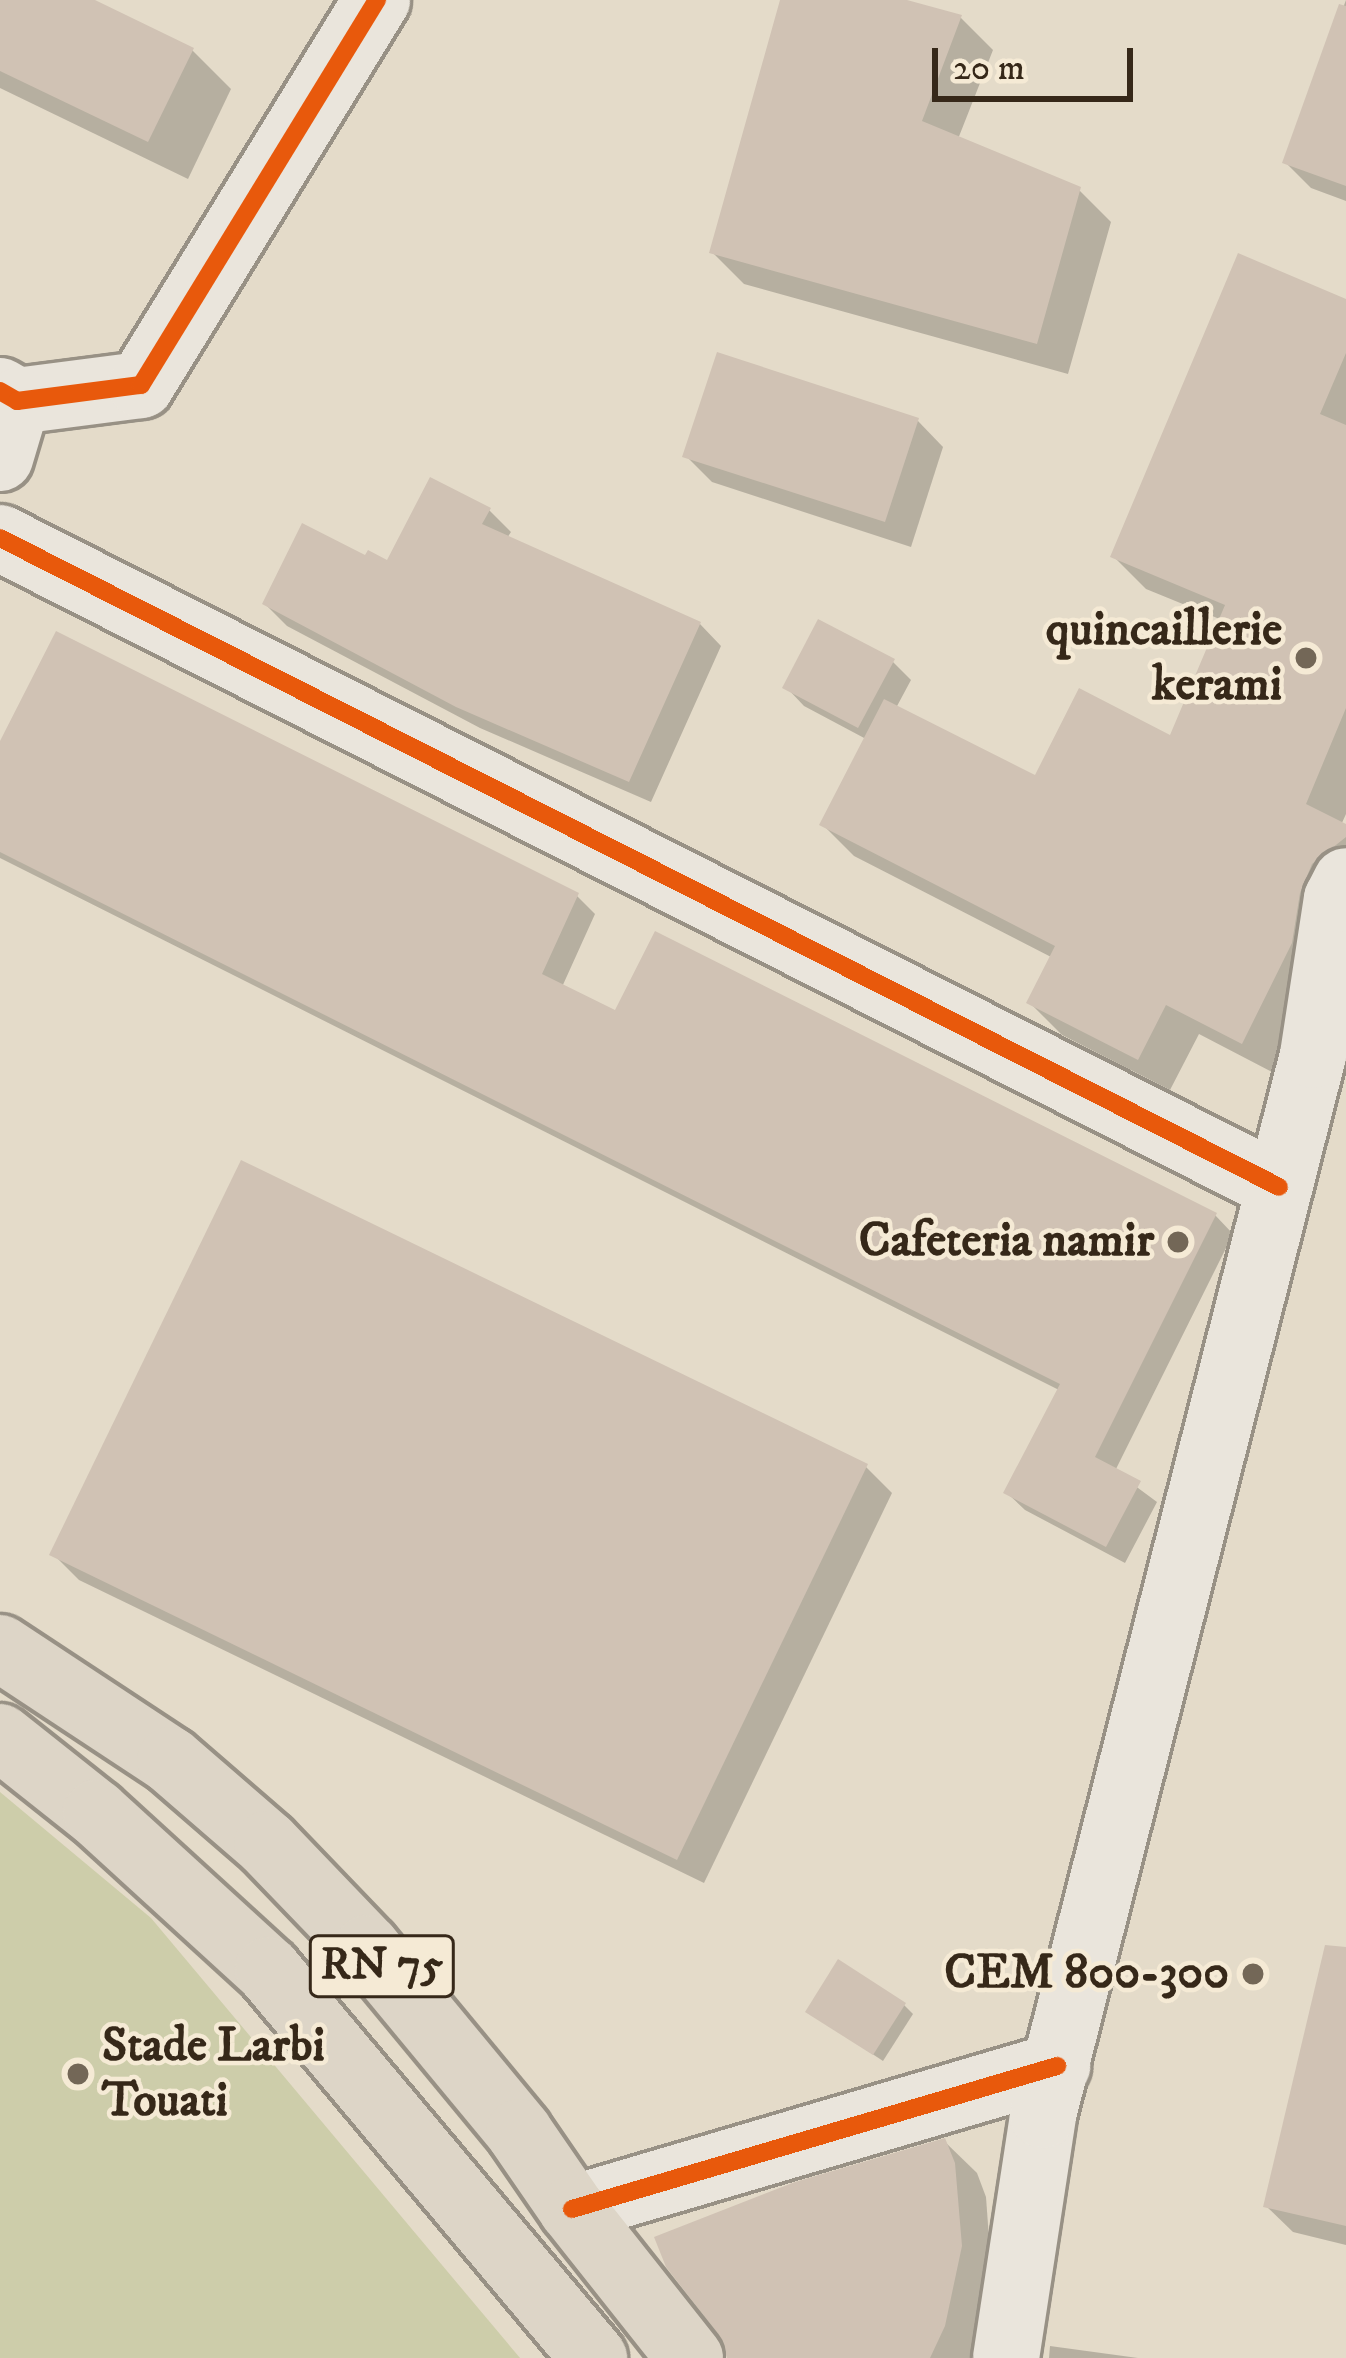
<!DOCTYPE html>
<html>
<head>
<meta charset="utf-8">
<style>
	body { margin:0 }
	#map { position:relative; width:1346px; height:2358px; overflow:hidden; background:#e4dbc9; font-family:"IM FELL DW Pica",serif }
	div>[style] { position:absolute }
	.green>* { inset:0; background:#cdcdaa }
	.shadow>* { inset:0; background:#0003 }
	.building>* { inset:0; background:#d0c2b4 }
	.roads { filter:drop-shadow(3px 0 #989185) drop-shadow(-3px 0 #989185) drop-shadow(0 3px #989185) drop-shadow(0 -3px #989185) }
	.minor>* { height:66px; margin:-33px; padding:0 33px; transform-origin:33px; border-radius:33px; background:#eae5dc }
	.secondary>* { height:66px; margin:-33px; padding:0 33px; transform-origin:33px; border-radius:33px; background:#eae5dc }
	.primary>* { height:66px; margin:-33px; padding:0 33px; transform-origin:33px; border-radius:33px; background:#ddd5c7 }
	.cycleway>* { height:18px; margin:-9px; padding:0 9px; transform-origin:9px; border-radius:9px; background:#e8590c }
	.dots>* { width:33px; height:33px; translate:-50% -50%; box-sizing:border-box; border:6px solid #f5ead5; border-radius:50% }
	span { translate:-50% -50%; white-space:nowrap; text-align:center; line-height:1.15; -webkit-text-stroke:9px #f5ead5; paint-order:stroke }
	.shield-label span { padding:3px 9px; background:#f5ead5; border:3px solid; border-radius:9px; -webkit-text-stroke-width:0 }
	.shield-label { font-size:45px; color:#362819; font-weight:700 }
	.poi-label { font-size:48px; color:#362819; font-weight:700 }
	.right { translate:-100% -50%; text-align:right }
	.left { translate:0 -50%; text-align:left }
	.scale { position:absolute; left:932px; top:48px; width:201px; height:54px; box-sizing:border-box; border:6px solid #362819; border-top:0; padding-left:15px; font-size:36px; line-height:42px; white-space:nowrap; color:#362819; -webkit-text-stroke:9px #f5ead5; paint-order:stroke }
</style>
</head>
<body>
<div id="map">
	<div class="green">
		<i style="clip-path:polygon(0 1792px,151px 1918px,520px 2358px,0 2358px)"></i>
	</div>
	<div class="shadow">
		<i style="clip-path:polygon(0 0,88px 0,192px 50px,231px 89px,188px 179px,0 88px)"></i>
		<i style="clip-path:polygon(783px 0,896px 0,961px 18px,993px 50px,958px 139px,1079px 190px,1111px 222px,1068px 374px,744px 284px,712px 252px)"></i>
		<i style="clip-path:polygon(1346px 0,1346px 201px,1311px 188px,1285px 162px)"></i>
		<i style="clip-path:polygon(1346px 302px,1346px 814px,1341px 825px,1346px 828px,1346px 894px,1323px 976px,1274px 1073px,1199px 1034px,1170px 1090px,1062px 1035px,1030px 1003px,1053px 958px,854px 856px,822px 824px,866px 739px,804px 706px,786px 687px,893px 662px,911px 680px,896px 708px,1036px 779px,1172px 739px,1222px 620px,1146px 589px,1114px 557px)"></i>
		<i style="clip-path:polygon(917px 420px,943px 447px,911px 547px,712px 482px,686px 456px)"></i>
		<i style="clip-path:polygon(489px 510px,511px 532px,507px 538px,700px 624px,721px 646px,651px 802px,480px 728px,287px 626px,265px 604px,367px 559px,389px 564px)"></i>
		<i style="clip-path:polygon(0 748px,577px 896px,595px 914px,562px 987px,616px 1014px,1215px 1215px,1233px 1234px,1115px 1471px,1157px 1502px,1125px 1563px,1025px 1510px,1006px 1492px,1059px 1390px,0 858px)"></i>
		<i style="clip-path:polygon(866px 1467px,892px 1493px,704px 1883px,79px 1580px,53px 1554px)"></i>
		<i style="clip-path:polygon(904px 2005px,913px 2014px,883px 2061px,809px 2012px)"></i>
		<i style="clip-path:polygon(1346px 2022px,1346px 2245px,1293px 2232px,1266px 2206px)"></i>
		<i style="clip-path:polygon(944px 2141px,977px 2173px,986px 2197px,992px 2280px,976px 2358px,729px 2358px)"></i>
		<i style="clip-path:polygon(1050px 2346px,1138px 2358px,1049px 2358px)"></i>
	</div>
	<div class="building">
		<i style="clip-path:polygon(0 0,95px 0,194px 48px,148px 142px,0 71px)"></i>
		<i style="clip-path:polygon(780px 0,907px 0,962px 15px,922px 121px,1081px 187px,1037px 344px,709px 253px)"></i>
		<i style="clip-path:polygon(1339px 4px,1346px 6px,1346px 186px,1282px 163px)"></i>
		<i style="clip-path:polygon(1238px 253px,1346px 299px,1346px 353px,1320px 414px,1346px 425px,1346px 708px,1306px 804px,1346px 824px,1346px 837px,1312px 864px,1300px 893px,1292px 943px,1242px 1044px,1166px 1005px,1138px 1060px,1026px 1003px,1055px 946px,819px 825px,884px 699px,1035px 775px,1079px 688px,1170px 735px,1225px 605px,1110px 557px)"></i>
		<i style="clip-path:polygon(717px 352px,919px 418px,885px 522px,682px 457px)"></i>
		<i style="clip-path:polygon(430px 477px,491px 508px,482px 524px,701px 622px,629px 782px,456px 707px,262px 604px,302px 523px,365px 555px,368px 550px,387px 560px)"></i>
		<i style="clip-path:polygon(818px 619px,895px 659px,858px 728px,782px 688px)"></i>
		<i style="clip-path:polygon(56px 631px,579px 893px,542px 974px,615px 1010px,655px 931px,1217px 1213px,1095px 1457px,1141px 1481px,1106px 1547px,1003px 1493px,1060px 1384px,0 852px,0 741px)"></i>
		<i style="clip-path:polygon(241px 1160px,868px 1464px,677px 1860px,49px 1555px)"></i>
		<i style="clip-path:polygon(1325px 1945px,1346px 1947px,1346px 2226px,1263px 2207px)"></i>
		<i style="clip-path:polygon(838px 1959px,906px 2003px,873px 2055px,805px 2012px)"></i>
		<i style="clip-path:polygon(945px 2138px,955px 2163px,962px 2246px,945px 2326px,930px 2358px,727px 2358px,719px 2335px,666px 2267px,654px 2237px,795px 2182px)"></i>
	</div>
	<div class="roads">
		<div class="minor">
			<i style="left:0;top:391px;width:20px;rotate:30deg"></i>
			<i style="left:17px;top:401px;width:125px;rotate:-7.4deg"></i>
			<i style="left:141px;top:385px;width:452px;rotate:-58.5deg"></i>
			<i style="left:0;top:458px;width:59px;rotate:-73.4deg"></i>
			<i style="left:0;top:538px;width:1434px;rotate:26.9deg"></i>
			<i style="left:572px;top:2209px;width:506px;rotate:-16.43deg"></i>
		</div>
		<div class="secondary">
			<i style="left:1006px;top:2358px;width:246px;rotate:-81.3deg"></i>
			<i style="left:1043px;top:2115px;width:1094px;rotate:-75.71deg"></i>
			<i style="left:1313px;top:1055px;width:158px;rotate:-81.3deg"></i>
			<i style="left:1337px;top:899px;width:20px;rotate:-63deg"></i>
		</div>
		<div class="primary">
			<i style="left:0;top:1648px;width:204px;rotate:33.4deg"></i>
			<i style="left:170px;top:1760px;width:128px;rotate:40.9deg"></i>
			<i style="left:267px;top:1844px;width:144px;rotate:46.1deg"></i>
			<i style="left:367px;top:1948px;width:239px;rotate:50.4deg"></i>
			<i style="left:519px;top:2132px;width:93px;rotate:55.5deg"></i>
			<i style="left:572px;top:2209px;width:190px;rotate:51.6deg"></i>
			<i style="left:0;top:1737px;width:122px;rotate:38.4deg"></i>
			<i style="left:96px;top:1813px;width:233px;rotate:42.4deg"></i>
			<i style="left:268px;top:1970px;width:507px;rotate:49.96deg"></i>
		</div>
	</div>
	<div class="cycleway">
		<i style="left:0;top:391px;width:20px;rotate:30deg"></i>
		<i style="left:17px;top:401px;width:125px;rotate:-7.4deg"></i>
		<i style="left:141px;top:385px;width:452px;rotate:-58.5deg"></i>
		<i style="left:0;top:538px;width:1434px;rotate:26.9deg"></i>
		<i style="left:572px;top:2209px;width:506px;rotate:-16.43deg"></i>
	</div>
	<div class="dots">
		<i style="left:1306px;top:658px;background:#736757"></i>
		<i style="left:1178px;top:1242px;background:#736757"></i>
		<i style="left:1253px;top:1974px;background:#736757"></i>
		<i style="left:78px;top:2074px;background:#736757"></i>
	</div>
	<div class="shield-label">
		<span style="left:382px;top:1966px">RN 75</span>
	</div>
	<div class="poi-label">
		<span class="right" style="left:1282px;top:658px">quincaillerie<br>kerami</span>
		<span class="right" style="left:1154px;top:1242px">Cafeteria namir</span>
		<span class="right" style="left:1229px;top:1974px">CEM 800-300</span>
		<span class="left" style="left:102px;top:2074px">Stade Larbi<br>Touati</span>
	</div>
	<div class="scale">20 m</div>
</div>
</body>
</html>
